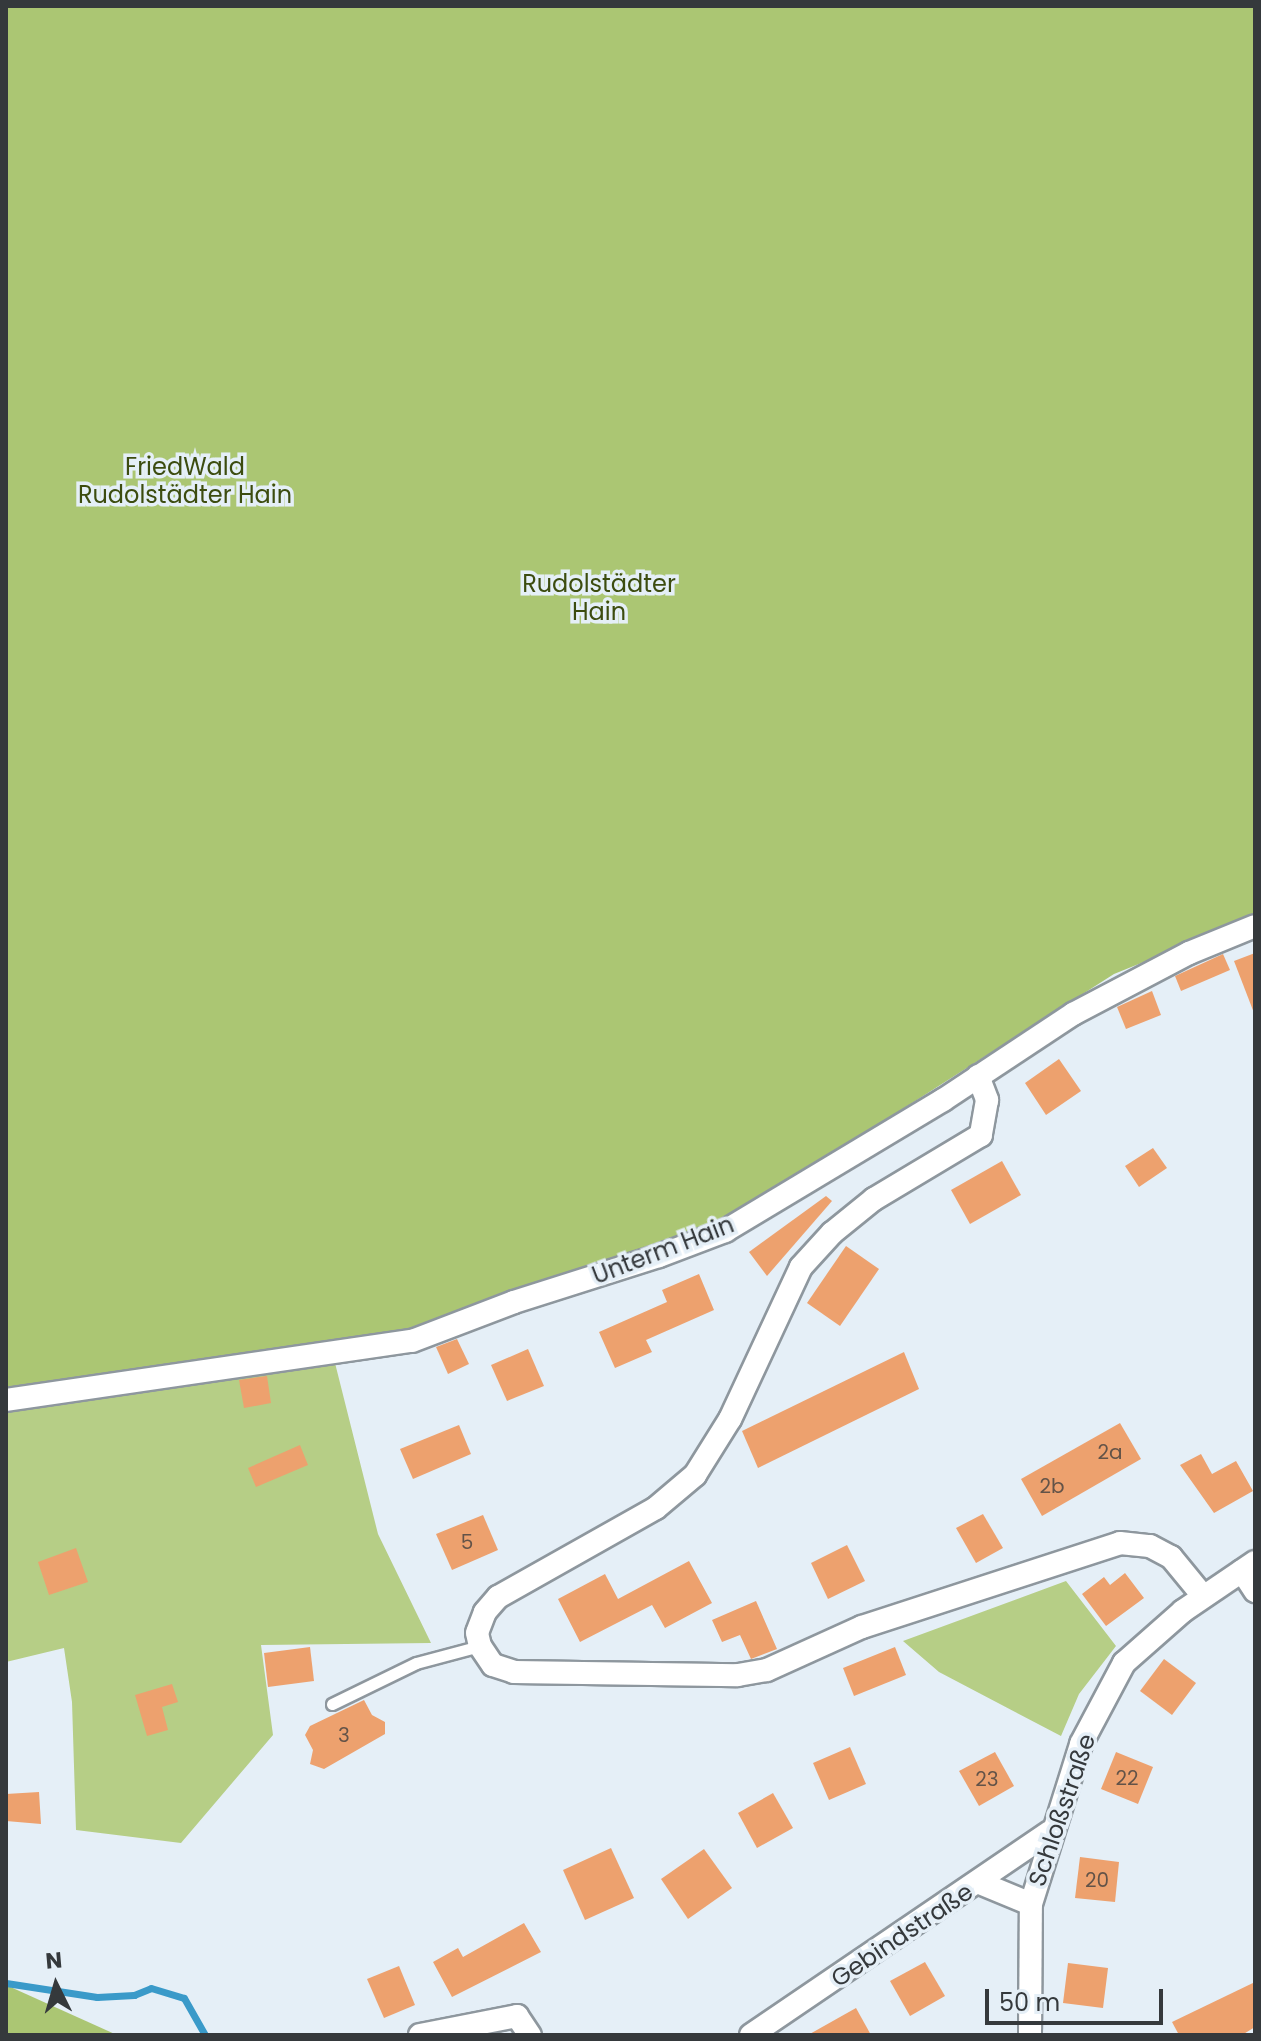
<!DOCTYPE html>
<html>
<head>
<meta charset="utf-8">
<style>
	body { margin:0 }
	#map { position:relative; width:1261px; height:2041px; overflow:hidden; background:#e5eff7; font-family:Poppins,sans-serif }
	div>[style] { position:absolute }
	.green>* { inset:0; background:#b6ce86 }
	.forest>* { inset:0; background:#abc673 }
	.stream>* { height:7px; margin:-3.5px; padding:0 3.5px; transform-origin:3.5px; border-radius:3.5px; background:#3a9ac9 }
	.building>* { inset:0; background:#eda16e }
	.roads { filter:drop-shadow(2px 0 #8e979e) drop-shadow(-2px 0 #8e979e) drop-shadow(0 2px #8e979e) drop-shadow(0 -2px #8e979e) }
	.lane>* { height:11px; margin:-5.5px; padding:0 5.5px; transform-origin:5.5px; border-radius:5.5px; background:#fff }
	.street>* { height:22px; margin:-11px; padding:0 11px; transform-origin:11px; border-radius:11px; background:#fff }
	span { translate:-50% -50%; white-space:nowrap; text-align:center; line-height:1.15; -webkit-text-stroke:7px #e5eff7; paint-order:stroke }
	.number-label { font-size:20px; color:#635348 }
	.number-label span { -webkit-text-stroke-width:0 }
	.park-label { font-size:24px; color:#3c4c0f }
	.street-label { font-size:24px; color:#35393c }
	.frame { position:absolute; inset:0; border:8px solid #35393c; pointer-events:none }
	.north { position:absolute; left:16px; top:1945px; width:80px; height:80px; -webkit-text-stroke:6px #e5eff7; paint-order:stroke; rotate:355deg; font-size:22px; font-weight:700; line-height:32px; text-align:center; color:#35393c }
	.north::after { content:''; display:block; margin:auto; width:28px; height:36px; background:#35393c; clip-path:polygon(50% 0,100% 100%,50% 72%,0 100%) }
	.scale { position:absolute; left:985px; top:1989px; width:178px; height:36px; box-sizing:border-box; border:4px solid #35393c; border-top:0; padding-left:10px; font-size:24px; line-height:28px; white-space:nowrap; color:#35393c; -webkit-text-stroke:6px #e5eff7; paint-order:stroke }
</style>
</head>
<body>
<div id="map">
	<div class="green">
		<i style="clip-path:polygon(335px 1363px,378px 1534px,431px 1643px,261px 1645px,273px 1735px,181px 1843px,76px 1830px,72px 1702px,64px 1648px,6px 1662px,6px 1412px)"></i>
		<i style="clip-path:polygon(1066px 1581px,1116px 1646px,1079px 1694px,1061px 1736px,939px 1672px,903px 1641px)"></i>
	</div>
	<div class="forest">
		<i style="clip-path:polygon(6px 6px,1255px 6px,1255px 917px,1114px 974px,776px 1190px,691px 1234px,394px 1338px,6px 1392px)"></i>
		<i style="clip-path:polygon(6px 1985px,117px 2035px,6px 2035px)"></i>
	</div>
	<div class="stream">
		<i style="left:6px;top:1983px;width:92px;rotate:8.7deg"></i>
		<i style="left:97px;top:1997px;width:37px;rotate:-3deg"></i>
		<i style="left:134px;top:1995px;width:18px;rotate:-22deg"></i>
		<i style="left:151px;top:1988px;width:34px;rotate:17deg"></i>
		<i style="left:184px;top:1998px;width:43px;rotate:60.4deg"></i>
	</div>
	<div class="building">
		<i style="clip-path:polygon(1255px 953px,1255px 1012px,1254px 1013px,1234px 961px)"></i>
		<i style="clip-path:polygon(1223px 954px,1230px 970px,1181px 991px,1175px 976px)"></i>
		<i style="clip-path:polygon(1152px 991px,1161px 1015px,1126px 1029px,1117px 1007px)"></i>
		<i style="clip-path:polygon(1059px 1059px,1081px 1091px,1046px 1115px,1025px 1083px)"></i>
		<i style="clip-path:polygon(1153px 1148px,1167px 1168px,1139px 1187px,1125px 1166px)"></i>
		<i style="clip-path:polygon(1002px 1161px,1021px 1195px,970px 1224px,951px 1190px)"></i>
		<i style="clip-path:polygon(826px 1196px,832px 1201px,767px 1276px,749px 1252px)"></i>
		<i style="clip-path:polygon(846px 1246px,879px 1269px,840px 1326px,807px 1303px)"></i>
		<i style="clip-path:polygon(699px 1274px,714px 1310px,646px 1340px,652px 1352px,615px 1368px,599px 1332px,667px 1302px,662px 1290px)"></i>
		<i style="clip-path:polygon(457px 1339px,469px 1364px,448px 1374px,436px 1347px)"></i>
		<i style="clip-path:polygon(528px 1349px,544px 1386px,507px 1401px,491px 1365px)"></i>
		<i style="clip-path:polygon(904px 1352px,919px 1389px,758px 1468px,742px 1431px)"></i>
		<i style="clip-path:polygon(267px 1376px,271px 1403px,244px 1408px,239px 1380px)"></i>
		<i style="clip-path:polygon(1120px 1423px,1141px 1459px,1042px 1516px,1021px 1479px)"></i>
		<i style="clip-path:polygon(459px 1425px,471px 1454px,413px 1479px,400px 1449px)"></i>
		<i style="clip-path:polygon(300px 1445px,308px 1465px,256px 1487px,248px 1468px)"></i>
		<i style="clip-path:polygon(1201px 1454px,1212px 1474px,1236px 1461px,1253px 1491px,1214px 1513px,1180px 1465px)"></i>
		<i style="clip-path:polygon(983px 1514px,1003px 1548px,976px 1563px,956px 1528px)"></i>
		<i style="clip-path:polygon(483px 1515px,498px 1550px,452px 1570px,436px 1534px)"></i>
		<i style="clip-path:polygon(847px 1545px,865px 1581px,828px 1599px,811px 1563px)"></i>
		<i style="clip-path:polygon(76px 1548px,88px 1582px,49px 1595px,38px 1562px)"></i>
		<i style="clip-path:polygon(689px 1561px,712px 1603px,665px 1628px,652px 1605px,580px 1642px,558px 1599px,605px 1574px,618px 1599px)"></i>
		<i style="clip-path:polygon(1125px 1573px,1144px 1598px,1106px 1626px,1082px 1594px,1104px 1577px,1110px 1585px)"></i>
		<i style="clip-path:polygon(756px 1601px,777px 1649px,751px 1659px,740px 1635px,722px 1642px,712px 1620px)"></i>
		<i style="clip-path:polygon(310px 1647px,314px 1681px,268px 1687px,264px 1653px)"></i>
		<i style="clip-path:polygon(895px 1647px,906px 1675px,854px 1696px,843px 1668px)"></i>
		<i style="clip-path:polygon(1164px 1659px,1196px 1683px,1172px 1715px,1140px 1691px)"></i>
		<i style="clip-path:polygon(172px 1684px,178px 1702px,162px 1707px,168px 1730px,147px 1736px,135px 1695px)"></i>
		<i style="clip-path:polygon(364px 1700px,372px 1715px,385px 1722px,385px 1734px,324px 1769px,310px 1764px,313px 1750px,305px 1735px,310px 1726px)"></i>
		<i style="clip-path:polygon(850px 1747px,866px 1784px,829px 1800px,813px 1763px)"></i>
		<i style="clip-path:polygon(995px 1752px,1014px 1786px,979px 1806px,959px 1771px)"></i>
		<i style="clip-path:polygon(1116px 1752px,1153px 1767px,1138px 1804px,1101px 1789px)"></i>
		<i style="clip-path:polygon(39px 1792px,41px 1824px,6px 1821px,6px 1794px)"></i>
		<i style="clip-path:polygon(773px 1793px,793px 1828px,757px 1848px,738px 1813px)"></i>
		<i style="clip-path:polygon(611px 1848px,634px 1898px,585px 1920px,563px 1870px)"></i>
		<i style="clip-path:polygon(704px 1849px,732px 1888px,688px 1919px,661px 1879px)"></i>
		<i style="clip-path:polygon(1080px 1857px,1119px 1862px,1115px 1902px,1075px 1898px)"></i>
		<i style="clip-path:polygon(524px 1923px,541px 1952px,452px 1997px,433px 1962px,458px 1948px,463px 1957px)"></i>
		<i style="clip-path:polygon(925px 1962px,945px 1996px,910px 2016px,890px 1981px)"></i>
		<i style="clip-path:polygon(1068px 1963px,1108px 1968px,1103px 2008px,1063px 2003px)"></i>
		<i style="clip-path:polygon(399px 1966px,415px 2005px,384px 2018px,367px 1979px)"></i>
		<i style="clip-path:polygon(1255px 1982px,1255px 2027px,1242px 2035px,1179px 2035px,1172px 2022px)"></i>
		<i style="clip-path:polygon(856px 2008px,871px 2035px,808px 2035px)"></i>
	</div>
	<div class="roads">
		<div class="lane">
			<i style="left:332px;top:1704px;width:93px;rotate:-26deg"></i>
			<i style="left:416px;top:1663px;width:66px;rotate:-14.9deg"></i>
		</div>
		<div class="street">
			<i style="left:978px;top:1076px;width:26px;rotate:69deg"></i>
			<i style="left:987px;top:1100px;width:36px;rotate:100deg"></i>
			<i style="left:981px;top:1135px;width:125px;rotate:149.1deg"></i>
			<i style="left:874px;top:1199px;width:54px;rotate:141deg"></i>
			<i style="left:832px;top:1233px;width:46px;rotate:132.4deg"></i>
			<i style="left:801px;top:1267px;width:168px;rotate:115deg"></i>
			<i style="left:730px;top:1419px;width:66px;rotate:122deg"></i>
			<i style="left:695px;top:1475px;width:51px;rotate:139.8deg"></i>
			<i style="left:656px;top:1508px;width:181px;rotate:150.6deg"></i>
			<i style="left:498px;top:1597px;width:20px;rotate:131deg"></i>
			<i style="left:485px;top:1612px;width:22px;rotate:111deg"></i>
			<i style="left:477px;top:1633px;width:13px;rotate:77deg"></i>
			<i style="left:480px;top:1646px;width:23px;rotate:56deg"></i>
			<i style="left:493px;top:1665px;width:22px;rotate:18deg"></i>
			<i style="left:514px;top:1672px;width:224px;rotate:0.8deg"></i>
			<i style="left:738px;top:1675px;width:29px;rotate:-10deg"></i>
			<i style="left:767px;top:1670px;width:104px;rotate:-24.4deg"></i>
			<i style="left:862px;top:1627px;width:271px;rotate:-18deg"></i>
			<i style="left:1120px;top:1543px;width:30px;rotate:6deg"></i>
			<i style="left:1150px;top:1546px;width:24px;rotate:28deg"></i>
			<i style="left:1171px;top:1557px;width:50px;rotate:50.6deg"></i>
			<i style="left:6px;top:1400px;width:410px;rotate:-8.3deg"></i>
			<i style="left:412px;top:1341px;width:109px;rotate:-20.9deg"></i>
			<i style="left:514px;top:1302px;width:152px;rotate:-17.6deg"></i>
			<i style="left:659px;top:1256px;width:71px;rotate:-20.7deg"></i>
			<i style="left:725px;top:1231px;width:254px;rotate:-31deg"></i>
			<i style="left:943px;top:1100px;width:156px;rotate:-33.5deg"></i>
			<i style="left:1073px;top:1014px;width:131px;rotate:-27.7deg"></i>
			<i style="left:1189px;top:953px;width:71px;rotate:-22.2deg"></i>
			<i style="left:1242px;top:1571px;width:24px;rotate:57deg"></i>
			<i style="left:980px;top:1883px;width:55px;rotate:22.4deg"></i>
			<i style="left:420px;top:2035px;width:99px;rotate:-11.1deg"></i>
			<i style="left:517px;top:2016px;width:23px;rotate:56deg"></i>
			<i style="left:751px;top:2035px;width:361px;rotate:-34.2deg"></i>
			<i style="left:1030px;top:2035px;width:131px;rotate:-89.6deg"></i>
			<i style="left:1031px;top:1904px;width:168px;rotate:-72.6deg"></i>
			<i style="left:1081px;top:1744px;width:92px;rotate:-62deg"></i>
			<i style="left:1124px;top:1663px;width:79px;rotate:-41.4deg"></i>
			<i style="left:1183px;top:1611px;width:87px;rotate:-34.2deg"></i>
		</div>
	</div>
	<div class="number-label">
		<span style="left:1110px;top:1452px">2a</span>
		<span style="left:1052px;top:1486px">2b</span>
		<span style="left:467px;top:1542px">5</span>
		<span style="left:344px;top:1735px">3</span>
		<span style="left:1127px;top:1778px">22</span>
		<span style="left:987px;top:1779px">23</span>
		<span style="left:1097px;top:1880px">20</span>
	</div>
	<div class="park-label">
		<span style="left:185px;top:481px">FriedWald<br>Rudolstädter Hain</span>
		<span style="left:599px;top:598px">Rudolstädter<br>Hain</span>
	</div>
	<div class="street-label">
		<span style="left:663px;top:1250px;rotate:-21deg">Unterm Hain</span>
		<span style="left:1062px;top:1810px;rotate:-71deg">Schloßstraße</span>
		<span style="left:902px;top:1935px;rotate:-34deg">Gebindstraße</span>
	</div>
	<div class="frame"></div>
	<div class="north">N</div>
	<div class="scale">50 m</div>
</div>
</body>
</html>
